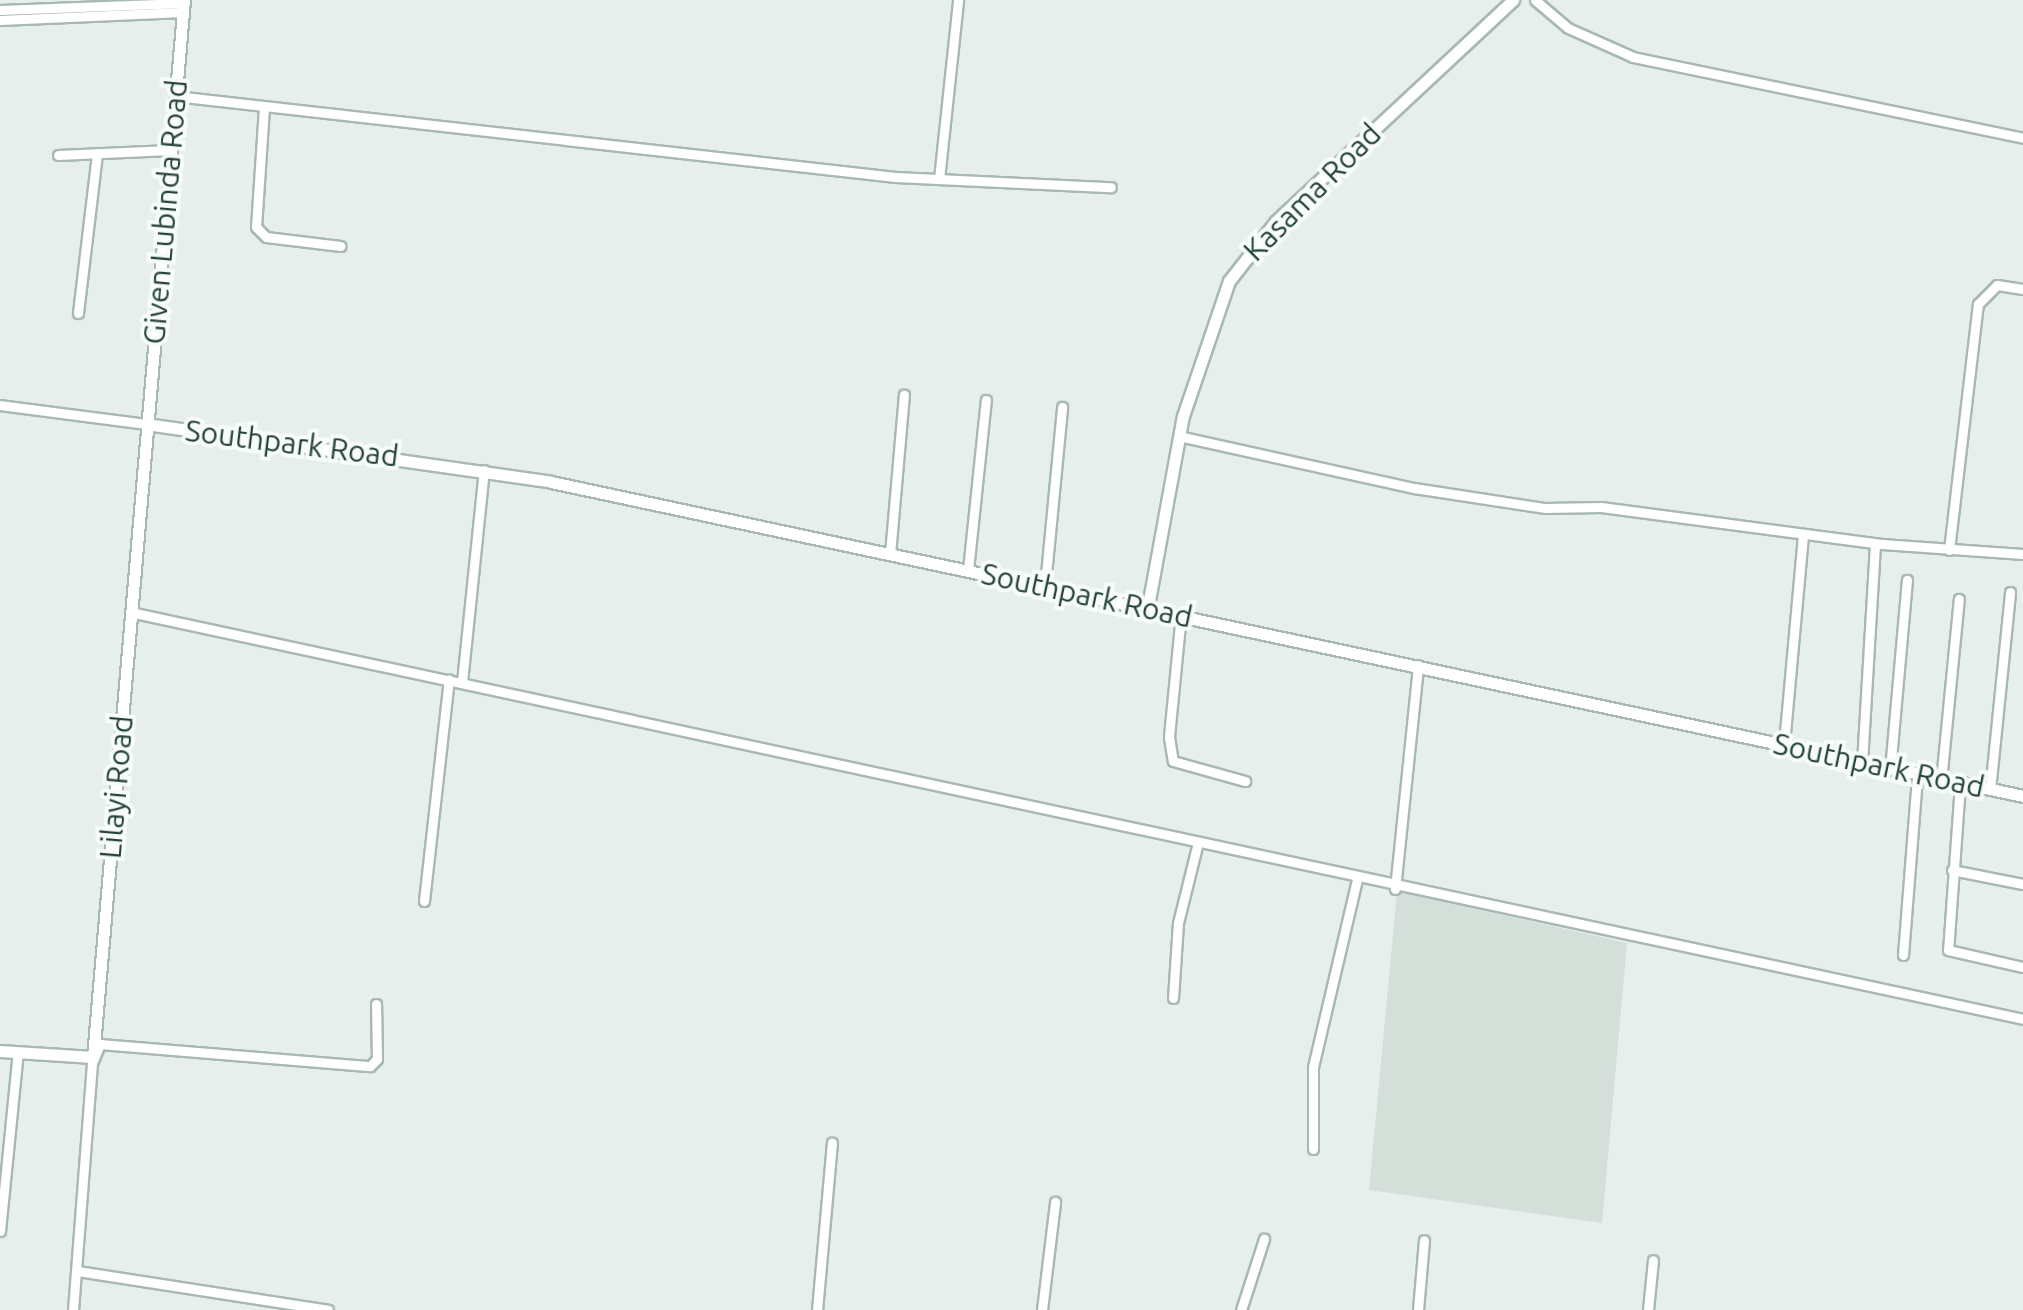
<!DOCTYPE html>
<html>
<head>
<meta charset="utf-8">
<style>
	body { margin:0 }
	#map { position:relative; width:2023px; height:1310px; overflow:hidden; background:#e6efeb; font-family:Ubuntu,sans-serif }
	div>[style] { position:absolute }
	.built>* { inset:0; background:#d4dfda }
	.roads { filter:drop-shadow(2px 0 #a8b8b2) drop-shadow(-2px 0 #a8b8b2) drop-shadow(0 2px #a8b8b2) drop-shadow(0 -2px #a8b8b2) }
	.street>* { height:9px; margin:-4.5px; padding:0 4.5px; transform-origin:4.5px; border-radius:4.5px; background:#fff }
	.secondary>* { height:11px; margin:-5.5px; padding:0 5.5px; transform-origin:5.5px; border-radius:5.5px; background:#fff }
	span { translate:-50% -50%; white-space:nowrap; text-align:center; line-height:1.15; -webkit-text-stroke:8px #f7fbf9; paint-order:stroke }
	.street-label { font-size:30px; color:#24423a }
</style>
</head>
<body>
<div id="map">
	<div class="built">
		<i style="clip-path:polygon(1397px 891px,1627px 943px,1602px 1223px,1369px 1190px)"></i>
	</div>
	<div class="roads">
		<div class="street">
			<i style="left:1535px;top:0;width:43px;rotate:40.3deg"></i>
			<i style="left:1568px;top:28px;width:71px;rotate:24deg"></i>
			<i style="left:1633px;top:57px;width:398px;rotate:11.7deg"></i>
			<i style="left:0;top:10px;width:184px;rotate:-2.2deg"></i>
			<i style="left:0;top:20px;width:183px;rotate:-2.5deg"></i>
			<i style="left:175px;top:96px;width:725px;rotate:6.42deg"></i>
			<i style="left:895px;top:177px;width:216px;rotate:2.7deg"></i>
			<i style="left:264px;top:107px;width:120px;rotate:93.8deg"></i>
			<i style="left:256px;top:227px;width:14px;rotate:45deg"></i>
			<i style="left:266px;top:237px;width:75px;rotate:6.9deg"></i>
			<i style="left:58px;top:155px;width:112px;rotate:-2.6deg"></i>
			<i style="left:939px;top:179px;width:180px;rotate:-83.9deg"></i>
			<i style="left:78px;top:313px;width:161px;rotate:-83.2deg"></i>
			<i style="left:0;top:405px;width:147px;rotate:7.4deg"></i>
			<i style="left:1179px;top:436px;width:241px;rotate:12.5deg"></i>
			<i style="left:1414px;top:488px;width:133px;rotate:8.7deg"></i>
			<i style="left:1545px;top:508px;width:56px;rotate:-1deg"></i>
			<i style="left:1601px;top:507px;width:283px;rotate:7.5deg"></i>
			<i style="left:1882px;top:544px;width:141px;rotate:4.1deg"></i>
			<i style="left:1949px;top:550px;width:248px;rotate:-83.3deg"></i>
			<i style="left:1978px;top:304px;width:27px;rotate:-45deg"></i>
			<i style="left:1997px;top:285px;width:26px;rotate:9deg"></i>
			<i style="left:890px;top:554px;width:160px;rotate:-85deg"></i>
			<i style="left:968px;top:570px;width:171px;rotate:-84deg"></i>
			<i style="left:1045px;top:585px;width:179px;rotate:-84.5deg"></i>
			<i style="left:130px;top:612px;width:1936px;rotate:12.13deg"></i>
			<i style="left:1181px;top:614px;width:124px;rotate:95.6deg"></i>
			<i style="left:1169px;top:737px;width:24px;rotate:81deg"></i>
			<i style="left:1173px;top:761px;width:75px;rotate:15.5deg"></i>
			<i style="left:462px;top:682px;width:213px;rotate:-84.1deg"></i>
			<i style="left:1784px;top:744px;width:210px;rotate:-84.8deg"></i>
			<i style="left:1862px;top:763px;width:219px;rotate:-86.6deg"></i>
			<i style="left:1890px;top:770px;width:191px;rotate:-84.9deg"></i>
			<i style="left:1941px;top:781px;width:183px;rotate:-84.4deg"></i>
			<i style="left:1960px;top:784px;width:166px;rotate:94.1deg"></i>
			<i style="left:1948px;top:950px;width:77px;rotate:12.8deg"></i>
			<i style="left:1990px;top:790px;width:199px;rotate:-84.2deg"></i>
			<i style="left:1952px;top:870px;width:72px;rotate:11.2deg"></i>
			<i style="left:1395px;top:889px;width:225px;rotate:-84.1deg"></i>
			<i style="left:424px;top:901px;width:223px;rotate:-83.6deg"></i>
			<i style="left:1903px;top:955px;width:180px;rotate:-85.5deg"></i>
			<i style="left:1173px;top:998px;width:75px;rotate:-86.2deg"></i>
			<i style="left:1178px;top:923px;width:79px;rotate:-76.1deg"></i>
			<i style="left:1313px;top:1149px;width:82px;rotate:-90deg"></i>
			<i style="left:1313px;top:1067px;width:192px;rotate:-76.8deg"></i>
			<i style="left:0;top:1231px;width:180px;rotate:-84.3deg"></i>
			<i style="left:77px;top:1271px;width:254px;rotate:8.8deg"></i>
			<i style="left:73px;top:1310px;width:248px;rotate:-85.6deg"></i>
			<i style="left:92px;top:1063px;width:21px;rotate:-67deg"></i>
			<i style="left:100px;top:1044px;width:271px;rotate:4.7deg"></i>
			<i style="left:370px;top:1066px;width:10px;rotate:-45deg"></i>
			<i style="left:377px;top:1059px;width:55px;rotate:-91deg"></i>
			<i style="left:817px;top:1310px;width:168px;rotate:-84.9deg"></i>
			<i style="left:1042px;top:1310px;width:109px;rotate:-83.1deg"></i>
			<i style="left:1241px;top:1310px;width:75px;rotate:-72.1deg"></i>
			<i style="left:1418px;top:1310px;width:70px;rotate:-85.1deg"></i>
			<i style="left:1648px;top:1310px;width:50px;rotate:-84.3deg"></i>
		</div>
		<div class="secondary">
			<i style="left:146px;top:424px;width:409px;rotate:8.1deg"></i>
			<i style="left:551px;top:482px;width:1505px;rotate:12.04deg"></i>
			<i style="left:1148px;top:606px;width:193px;rotate:-79.6deg"></i>
			<i style="left:1183px;top:416px;width:143px;rotate:-71.2deg"></i>
			<i style="left:1229px;top:281px;width:76px;rotate:-51.9deg"></i>
			<i style="left:1276px;top:221px;width:324px;rotate:-43deg"></i>
			<i style="left:0;top:1051px;width:93px;rotate:3.7deg"></i>
			<i style="left:93px;top:1057px;width:1061px;rotate:-85.08deg"></i>
		</div>
	</div>
	<div class="street-label">
		<span style="left:1312px;top:192px;rotate:-45deg">Kasama Road</span>
		<span style="left:165px;top:212px;rotate:-85deg">Given Lubinda Road</span>
		<span style="left:292px;top:443px;rotate:7deg">Southpark Road</span>
		<span style="left:1087px;top:595px;rotate:12deg">Southpark Road</span>
		<span style="left:1879px;top:765px;rotate:12deg">Southpark Road</span>
		<span style="left:116px;top:787px;rotate:-85deg">Lilayi Road</span>
	</div>
</div>
</body>
</html>
